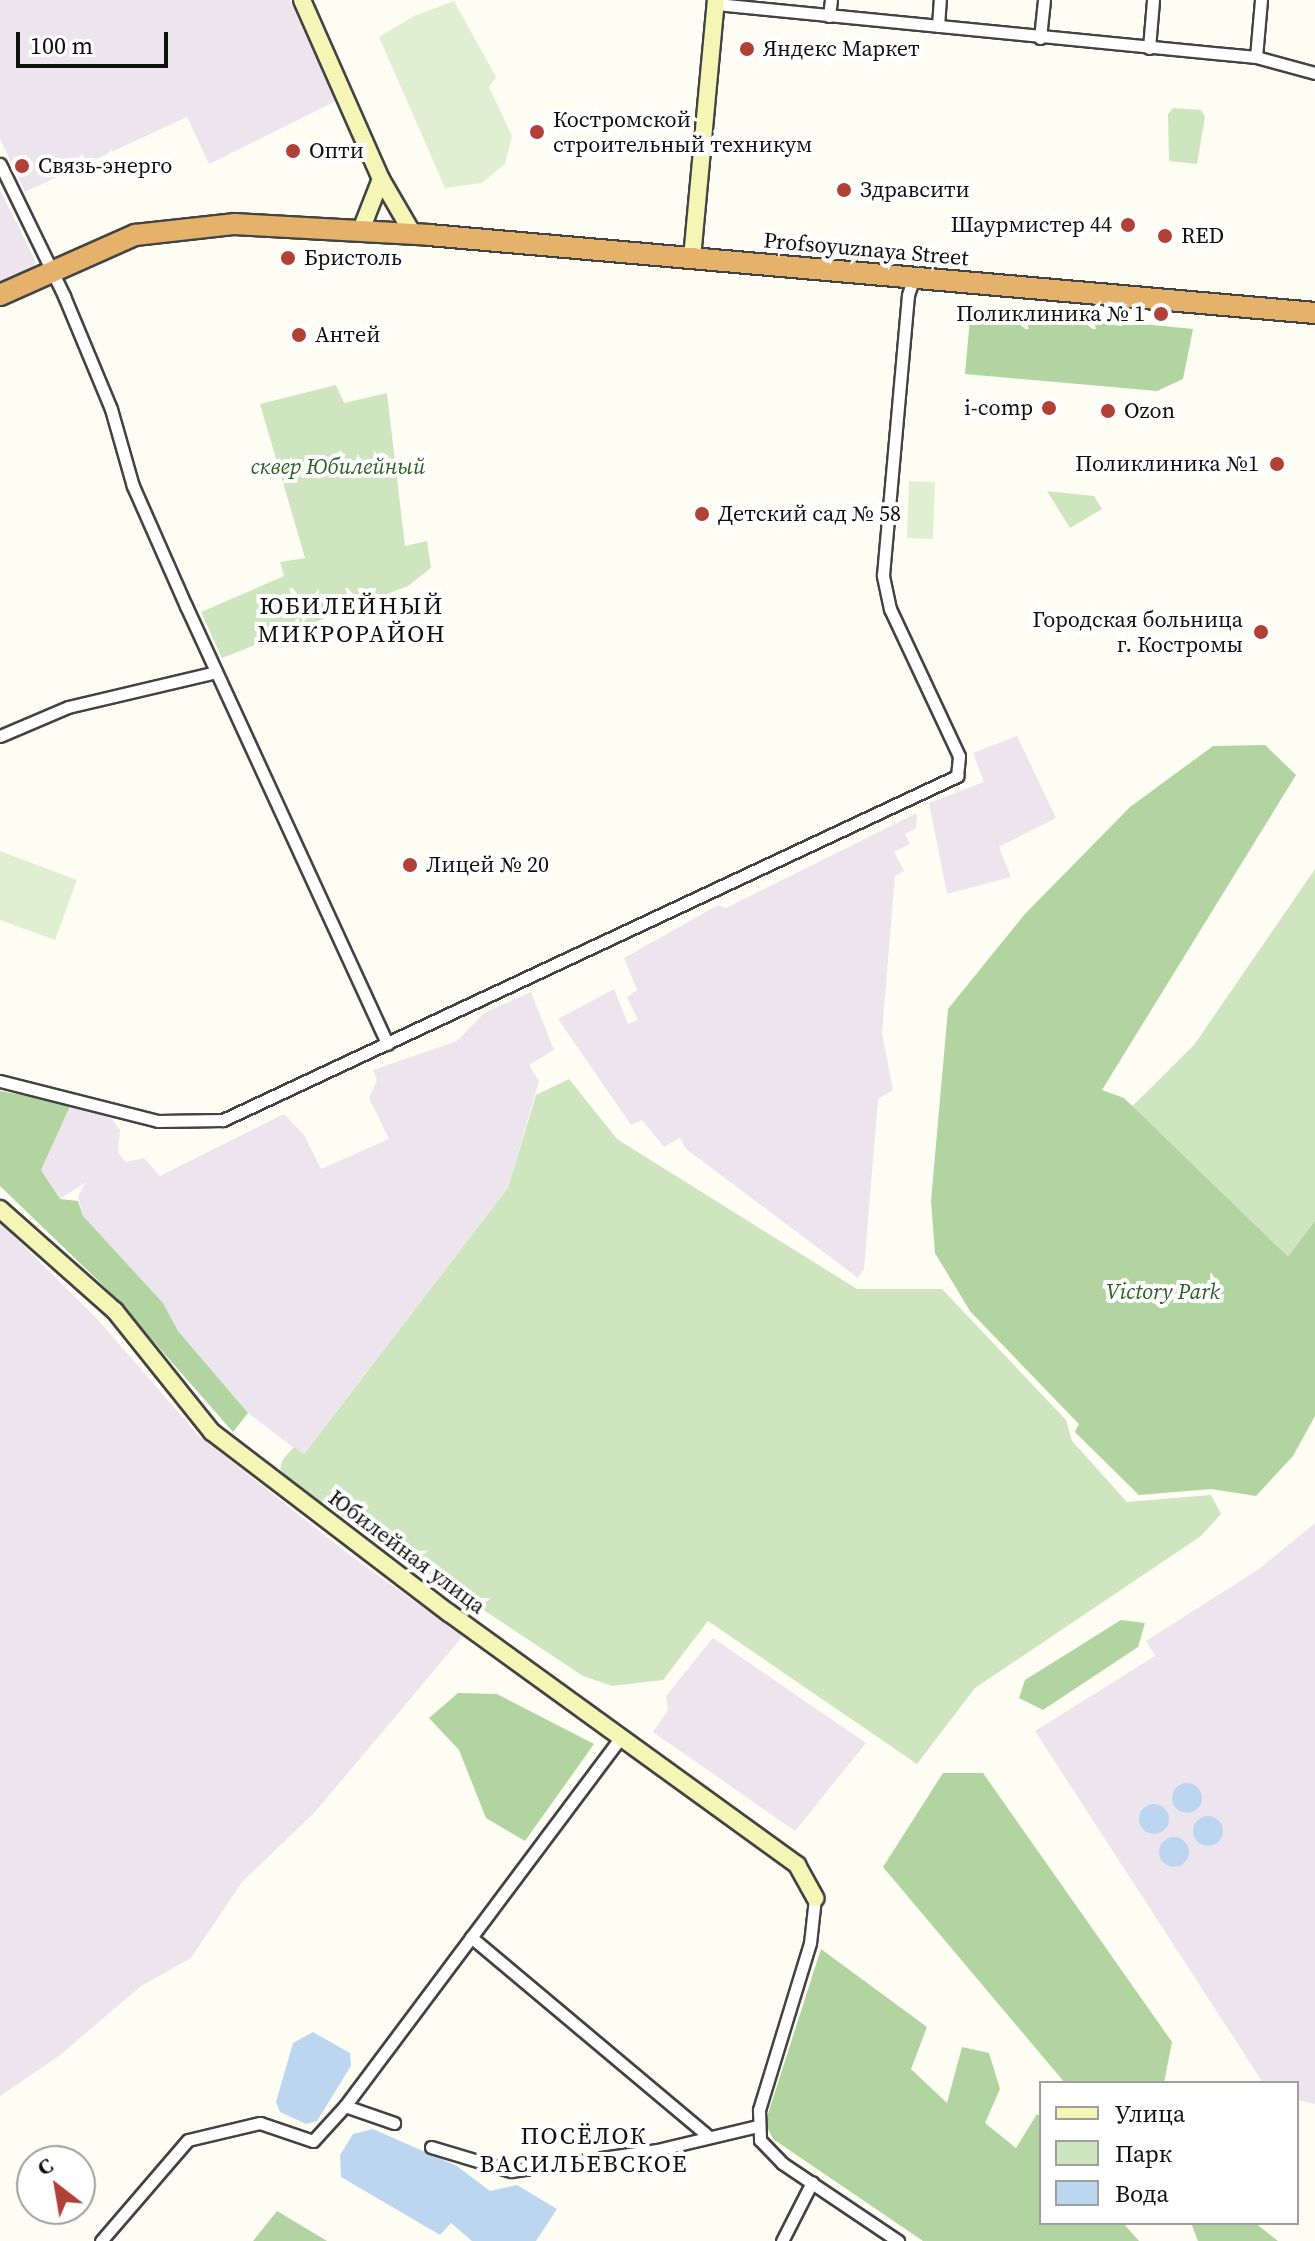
<!DOCTYPE html>
<html>
<head>
<meta charset="utf-8">
<style>
	body { margin:0 }
	#map { position:relative; width:1315px; height:2241px; overflow:hidden; background:#fefdf4; font-family:"Source Serif 4",serif }
	div>[style] { position:absolute }
	.industrial>* { inset:0; background:#ede5ed }
	.green>* { inset:0; background:#cfe5c0 }
	.forest>* { inset:0; background:#b1d4a1 }
	.pitch>* { inset:0; background:#e0eed1 }
	.water>* { inset:0; background:#bdd6f0 }
	.round { border-radius:50% }
	.roads { filter:drop-shadow(2px 0 #434343) drop-shadow(-2px 0 #434343) drop-shadow(0 2px #434343) drop-shadow(0 -2px #434343) }
	.street>* { height:11px; margin:-5.5px; padding:0 5.5px; transform-origin:5.5px; border-radius:5.5px; background:#fff }
	.secondary>* { height:16px; margin:-8px; padding:0 8px; transform-origin:8px; border-radius:8px; background:#f5f6b6 }
	.highway>* { height:20px; margin:-10px; padding:0 10px; transform-origin:10px; border-radius:10px; background:#e5b26b }
	.dots>* { width:22px; height:22px; translate:-50% -50%; box-sizing:border-box; border:4px solid #fff; border-radius:50% }
	span { translate:-50% -50%; white-space:nowrap; text-align:center; line-height:1.15; -webkit-text-stroke:8px #fff; paint-order:stroke }
	.poi-label { font-size:22px; color:#101010 }
	.left { translate:0 -50%; text-align:left }
	.right { translate:-100% -50%; text-align:right }
	.street-label { font-size:22px; color:#101010 }
	.park-label { font-size:22px; color:#2b6126; font-style:italic }
	.neighbourhood-label { font-size:24px; color:#101010; letter-spacing:2px }
	.legend { position:absolute; left:1039px; top:2081px; width:260px; height:144px; box-sizing:border-box; background:#fff; border:2px solid #9f9f9f; margin:0; padding:10px 14px; list-style:none; font-size:24px; color:#101010 }
	.legend li { display:flex; align-items:center; gap:16px; height:40px }
	.legend b { width:40px; border:2px solid #9f9f9f }
	.north { position:absolute; left:16px; top:2145px; width:80px; height:80px; box-sizing:border-box; background:#fff; border:2px solid #9f9f9f; border-radius:50%; rotate:329deg; font-size:22px; font-weight:700; line-height:32px; text-align:center; color:#101010 }
	.north::after { content:''; display:block; margin:auto; width:28px; height:36px; background:#b14036; clip-path:polygon(50% 0,100% 100%,50% 72%,0 100%) }
	.scale { position:absolute; left:16px; top:32px; width:152px; height:36px; box-sizing:border-box; border:4px solid #101010; border-top:0; padding-left:10px; font-size:24px; line-height:28px; white-space:nowrap; color:#101010; -webkit-text-stroke:6px #fff; paint-order:stroke }
</style>
</head>
<body>
<div id="map">
	<div class="industrial">
		<i style="clip-path:polygon(0 0,290px 0,336px 101px,209px 164px,187px 117px,25px 192px,0 139px)"></i>
		<i style="clip-path:polygon(0 190px,36px 262px,33px 268px,0 284px)"></i>
		<i style="clip-path:polygon(1017px 736px,1056px 818px,999px 847px,1011px 877px,947px 894px,929px 803px,984px 782px,973px 753px)"></i>
		<i style="clip-path:polygon(917px 813px,916px 828px,905px 834px,910px 844px,894px 852px,904px 871px,895px 876px,882px 1033px,893px 1090px,878px 1099px,864px 1269px,858px 1278px,686px 1149px,680px 1138px,664px 1147px,642px 1120px,631px 1125px,558px 1019px,614px 989px,628px 1024px,638px 1020px,627px 997px,637px 990px,624px 958px,718px 905px,726px 908px)"></i>
		<i style="clip-path:polygon(531px 992px,554px 1050px,529px 1065px,539px 1081px,508px 1188px,303px 1455px,248px 1413px,178px 1331px,163px 1303px,83px 1216px,78px 1196px,86px 1182px,60px 1199px,41px 1170px,71px 1104px,112px 1119px,120px 1130px,118px 1153px,126px 1162px,144px 1158px,160px 1176px,284px 1114px,304px 1135px,321px 1169px,389px 1139px,369px 1098px,377px 1080px,373px 1070px,457px 1041px,484px 1013px)"></i>
		<i style="clip-path:polygon(0 1222px,100px 1322px,198px 1435px,351px 1556px,463px 1636px,315px 1812px,242px 1882px,191px 1958px,141px 1986px,59px 2056px,0 2096px)"></i>
		<i style="clip-path:polygon(1315px 1523px,1315px 2104px,1297px 2100px,1297px 2083px,1263px 2083px,1035px 1731px,1155px 1656px,1146px 1641px,1259px 1569px)"></i>
		<i style="clip-path:polygon(713px 1638px,866px 1743px,795px 1831px,653px 1732px,668px 1710px,666px 1696px)"></i>
	</div>
	<div class="green">
		<i style="clip-path:polygon(1173px 108px,1201px 110px,1205px 117px,1197px 164px,1169px 161px,1168px 114px)"></i>
		<i style="clip-path:polygon(336px 385px,344px 403px,387px 393px,405px 546px,427px 541px,431px 568px,408px 586px,222px 658px,201px 612px,284px 576px,280px 562px,305px 558px,260px 404px)"></i>
		<i style="clip-path:polygon(1047px 491px,1094px 496px,1102px 509px,1070px 528px)"></i>
		<i style="clip-path:polygon(1315px 869px,1315px 1352px,1139px 1495px,1075px 1432px,1079px 1424px,970px 1311px,957px 1280px,1194px 1045px)"></i>
		<i style="clip-path:polygon(569px 1079px,617px 1139px,857px 1289px,942px 1289px,1066px 1420px,1072px 1441px,1127px 1502px,1211px 1495px,1221px 1514px,1201px 1536px,975px 1688px,917px 1764px,708px 1621px,663px 1680px,612px 1686px,583px 1676px,292px 1483px,280px 1469px,283px 1459px,294px 1447px,304px 1454px,508px 1188px,536px 1095px)"></i>
	</div>
	<div class="forest">
		<i style="clip-path:polygon(971px 307px,1193px 329px,1183px 379px,1157px 391px,965px 374px)"></i>
		<i style="clip-path:polygon(1265px 745px,1296px 775px,1102px 1090px,1124px 1098px,1288px 1257px,1315px 1221px,1315px 1416px,1293px 1456px,1256px 1496px,1211px 1489px,1139px 1495px,1075px 1432px,1079px 1424px,970px 1311px,935px 1253px,931px 1201px,948px 1009px,1024px 915px,1130px 807px,1213px 746px)"></i>
		<i style="clip-path:polygon(0 1091px,71px 1104px,41px 1170px,60px 1199px,78px 1201px,83px 1216px,163px 1303px,178px 1331px,248px 1413px,233px 1432px,111px 1293px,0 1186px)"></i>
		<i style="clip-path:polygon(1121px 1620px,1145px 1623px,1138px 1647px,1043px 1710px,1019px 1698px,1025px 1680px)"></i>
		<i style="clip-path:polygon(458px 1693px,497px 1694px,594px 1744px,525px 1841px,486px 1818px,459px 1750px,429px 1718px)"></i>
		<i style="clip-path:polygon(943px 1773px,983px 1773px,1172px 2042px,1164px 2083px,1065px 2083px,883px 1867px)"></i>
		<i style="clip-path:polygon(821px 1949px,927px 2027px,911px 2069px,947px 2103px,962px 2047px,989px 2053px,1000px 2089px,985px 2123px,1016px 2148px,1037px 2114px,1041px 2117px,1041px 2223px,1123px 2223px,1139px 2241px,923px 2241px,773px 2139px,765px 2123px)"></i>
		<i style="clip-path:polygon(277px 2211px,327px 2241px,253px 2241px)"></i>
		<i style="clip-path:polygon(1191px 2223px,1255px 2223px,1278px 2241px,1198px 2241px)"></i>
	</div>
	<div class="pitch">
		<i style="clip-path:polygon(454px 1px,496px 77px,489px 87px,512px 136px,505px 164px,482px 183px,445px 188px,379px 37px,414px 16px)"></i>
		<i style="clip-path:polygon(909px 481px,935px 482px,933px 539px,907px 538px)"></i>
		<i style="clip-path:polygon(0 851px,77px 880px,55px 940px,0 920px)"></i>
	</div>
	<div class="water">
		<i class="round" style="left:1172px;top:1783px;width:30px;height:30px"></i>
		<i class="round" style="left:1139px;top:1804px;width:30px;height:30px"></i>
		<i class="round" style="left:1193px;top:1816px;width:30px;height:30px"></i>
		<i class="round" style="left:1159px;top:1837px;width:30px;height:30px"></i>
		<i style="clip-path:polygon(313px 2032px,350px 2053px,351px 2066px,317px 2121px,306px 2124px,280px 2112px,276px 2102px,293px 2043px)"></i>
		<i style="clip-path:polygon(373px 2129px,457px 2166px,490px 2191px,517px 2185px,557px 2209px,536px 2241px,472px 2241px,451px 2223px,440px 2235px,341px 2177px,340px 2155px,353px 2134px)"></i>
	</div>
	<div class="roads">
		<div class="street">
			<i style="left:716px;top:4px;width:543px;rotate:5.61deg"></i>
			<i style="left:1256px;top:57px;width:61px;rotate:15.2deg"></i>
			<i style="left:829px;top:16px;width:16px;rotate:-83deg"></i>
			<i style="left:938px;top:26px;width:26px;rotate:-86deg"></i>
			<i style="left:1040px;top:38px;width:38px;rotate:-84deg"></i>
			<i style="left:1149px;top:48px;width:48px;rotate:-85.2deg"></i>
			<i style="left:1256px;top:57px;width:57px;rotate:-85deg"></i>
			<i style="left:0;top:164px;width:147px;rotate:64.1deg"></i>
			<i style="left:64px;top:296px;width:122px;rotate:67.4deg"></i>
			<i style="left:111px;top:409px;width:80px;rotate:74.1deg"></i>
			<i style="left:133px;top:486px;width:131px;rotate:66.2deg"></i>
			<i style="left:186px;top:606px;width:482px;rotate:65.3deg"></i>
			<i style="left:0;top:736px;width:74px;rotate:-23.1deg"></i>
			<i style="left:68px;top:707px;width:152px;rotate:-13.3deg"></i>
			<i style="left:0;top:1081px;width:163px;rotate:14.2deg"></i>
			<i style="left:158px;top:1121px;width:65px;rotate:-0.9deg"></i>
			<i style="left:223px;top:1120px;width:811px;rotate:-25.11deg"></i>
			<i style="left:957px;top:776px;width:20px;rotate:-84deg"></i>
			<i style="left:959px;top:756px;width:162px;rotate:-115.1deg"></i>
			<i style="left:890px;top:609px;width:35px;rotate:-102deg"></i>
			<i style="left:883px;top:575px;width:281px;rotate:-84.9deg"></i>
			<i style="left:908px;top:295px;width:19px;rotate:-72deg"></i>
			<i style="left:815px;top:1898px;width:45px;rotate:96.3deg"></i>
			<i style="left:810px;top:1943px;width:175px;rotate:107deg"></i>
			<i style="left:759px;top:2110px;width:30px;rotate:88deg"></i>
			<i style="left:760px;top:2140px;width:32px;rotate:46deg"></i>
			<i style="left:782px;top:2163px;width:140px;rotate:33.9deg"></i>
			<i style="left:471px;top:1937px;width:309px;rotate:40deg"></i>
			<i style="left:345px;top:2106px;width:52px;rotate:19.1deg"></i>
			<i style="left:431px;top:2147px;width:84px;rotate:16.7deg"></i>
			<i style="left:511px;top:2171px;width:148px;rotate:-8.2deg"></i>
			<i style="left:657px;top:2150px;width:104px;rotate:-13.4deg"></i>
			<i style="left:101px;top:2241px;width:133px;rotate:-49.3deg"></i>
			<i style="left:188px;top:2140px;width:74px;rotate:-13.3deg"></i>
			<i style="left:260px;top:2123px;width:56px;rotate:18.8deg"></i>
			<i style="left:313px;top:2141px;width:47px;rotate:-47.6deg"></i>
			<i style="left:345px;top:2106px;width:462px;rotate:-53.2deg"></i>
			<i style="left:782px;top:2241px;width:66px;rotate:-63deg"></i>
		</div>
		<div class="secondary">
			<i style="left:302px;top:0;width:196px;rotate:66.2deg"></i>
			<i style="left:381px;top:179px;width:64px;rotate:59.8deg"></i>
			<i style="left:361px;top:230px;width:55px;rotate:-68.6deg"></i>
			<i style="left:692px;top:258px;width:259px;rotate:-84.7deg"></i>
			<i style="left:0;top:1209px;width:154px;rotate:41.6deg"></i>
			<i style="left:115px;top:1311px;width:155px;rotate:51.3deg"></i>
			<i style="left:212px;top:1432px;width:298px;rotate:37.4deg"></i>
			<i style="left:449px;top:1613px;width:430px;rotate:35.9deg"></i>
			<i style="left:797px;top:1865px;width:38px;rotate:61deg"></i>
		</div>
		<div class="highway">
			<i style="left:0;top:295px;width:148px;rotate:-24deg"></i>
			<i style="left:135px;top:235px;width:101px;rotate:-6.3deg"></i>
			<i style="left:235px;top:224px;width:194px;rotate:3.2deg"></i>
			<i style="left:429px;top:235px;width:889px;rotate:5.03deg"></i>
		</div>
	</div>
	<div class="dots">
		<i style="left:747px;top:49px;background:#b14036"></i>
		<i style="left:537px;top:132px;background:#b14036"></i>
		<i style="left:293px;top:151px;background:#b14036"></i>
		<i style="left:22px;top:166px;background:#b14036"></i>
		<i style="left:844px;top:190px;background:#b14036"></i>
		<i style="left:1128px;top:225px;background:#b14036"></i>
		<i style="left:1165px;top:236px;background:#b14036"></i>
		<i style="left:288px;top:258px;background:#b14036"></i>
		<i style="left:1161px;top:314px;background:#b14036"></i>
		<i style="left:299px;top:335px;background:#b14036"></i>
		<i style="left:1049px;top:408px;background:#b14036"></i>
		<i style="left:1108px;top:411px;background:#b14036"></i>
		<i style="left:1277px;top:464px;background:#b14036"></i>
		<i style="left:702px;top:514px;background:#b14036"></i>
		<i style="left:1261px;top:632px;background:#b14036"></i>
		<i style="left:410px;top:865px;background:#b14036"></i>
	</div>
	<div class="poi-label">
		<span class="left" style="left:763px;top:49px">Яндекс Маркет</span>
		<span class="left" style="left:553px;top:132px">Костромской<br>строительный техникум</span>
		<span class="left" style="left:309px;top:151px">Опти</span>
		<span class="left" style="left:38px;top:166px">Связь-энерго</span>
		<span class="left" style="left:860px;top:190px">Здравсити</span>
		<span class="right" style="left:1112px;top:225px">Шаурмистер 44</span>
		<span class="left" style="left:1181px;top:236px">RED</span>
		<span class="left" style="left:304px;top:258px">Бристоль</span>
		<span class="right" style="left:1145px;top:314px">Поликлиника № 1</span>
		<span class="left" style="left:315px;top:335px">Антей</span>
		<span class="right" style="left:1033px;top:408px">i-comp</span>
		<span class="left" style="left:1124px;top:411px">Ozon</span>
		<span class="right" style="left:1259px;top:464px">Поликлиника №1</span>
		<span class="left" style="left:718px;top:514px">Детский сад № 58</span>
		<span class="right" style="left:1243px;top:632px">Городская больница<br>г. Костромы</span>
		<span class="left" style="left:426px;top:865px">Лицей № 20</span>
	</div>
	<div class="street-label">
		<span style="left:866px;top:249px;rotate:5deg">Profsoyuznaya Street</span>
		<span style="left:407px;top:1552px;rotate:37deg">Юбилейная улица</span>
	</div>
	<div class="park-label">
		<span style="left:338px;top:467px">сквер Юбилейный</span>
		<span style="left:1163px;top:1292px">Victory Park</span>
	</div>
	<div class="neighbourhood-label">
		<span style="left:352px;top:620px">ЮБИЛЕЙНЫЙ<br>МИКРОРАЙОН</span>
		<span style="left:584px;top:2150px">ПОСЁЛОК<br>ВАСИЛЬЕВСКОЕ</span>
	</div>
	<ul class="legend">
	<li><b style="height:10px;background:#f5f6b6"></b>Улица</li>
	<li><b style="height:22px;background:#cfe5c0"></b>Парк</li>
	<li><b style="height:22px;background:#bdd6f0"></b>Вода</li>
	</ul>
	<div class="north">С</div>
	<div class="scale">100 m</div>
</div>
</body>
</html>
